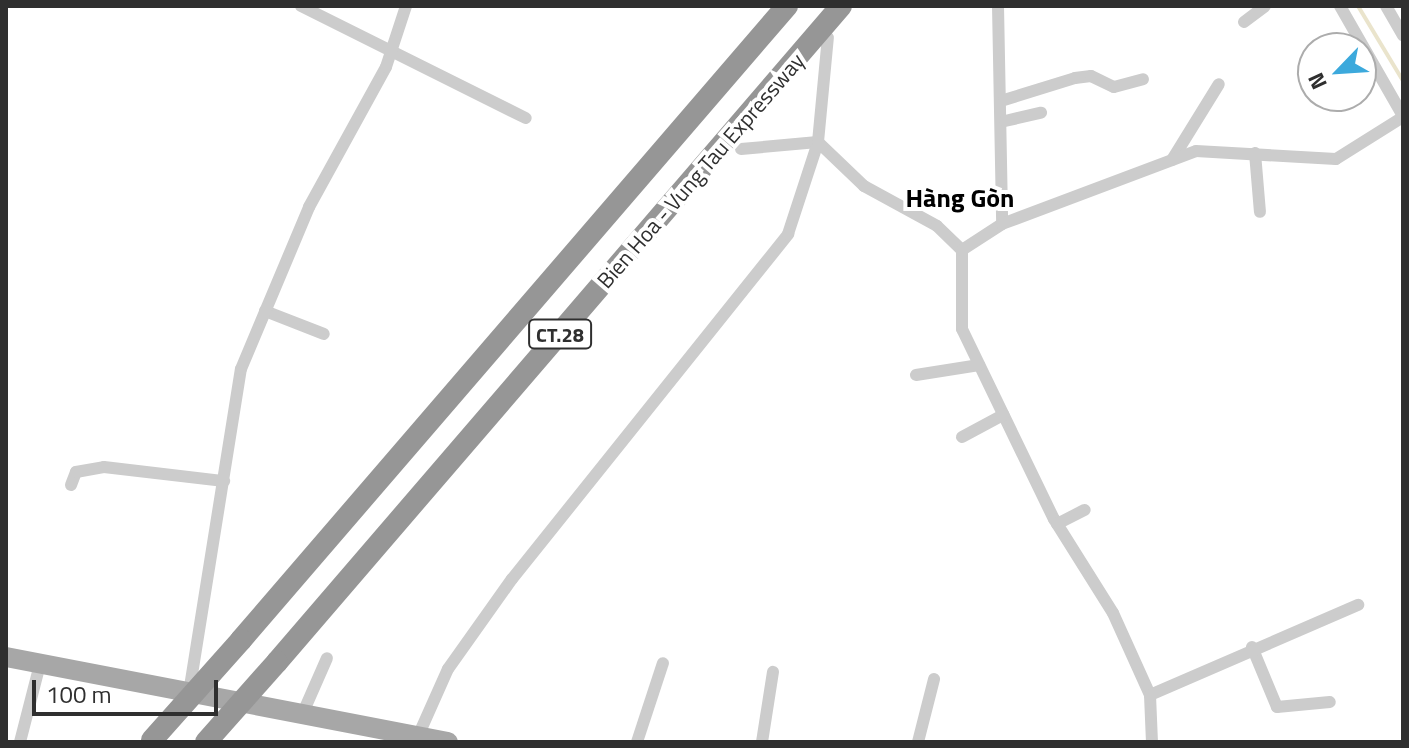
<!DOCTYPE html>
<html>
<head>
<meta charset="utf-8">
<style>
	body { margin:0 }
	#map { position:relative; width:1409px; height:748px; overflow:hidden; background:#fff; font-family:"Titillium Web",sans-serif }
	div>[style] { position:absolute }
	.stream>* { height:4px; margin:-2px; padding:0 2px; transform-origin:2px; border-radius:2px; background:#eae4cc }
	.street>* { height:12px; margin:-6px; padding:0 6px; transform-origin:6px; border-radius:6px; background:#ccc }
	.primary>* { height:20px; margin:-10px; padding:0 10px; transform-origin:10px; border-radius:10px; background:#a7a7a7 }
	.highway>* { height:22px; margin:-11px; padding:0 11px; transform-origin:11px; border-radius:11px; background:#969696 }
	.highway-bridge>* { height:22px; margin:-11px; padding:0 11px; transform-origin:11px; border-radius:11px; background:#969696 }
	span { translate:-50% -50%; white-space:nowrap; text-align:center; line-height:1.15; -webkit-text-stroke:8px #fff; paint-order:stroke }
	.shield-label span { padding:2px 6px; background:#fff; border:2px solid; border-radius:6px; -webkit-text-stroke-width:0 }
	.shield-label { font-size:20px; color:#2f2f2f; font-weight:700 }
	.street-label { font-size:22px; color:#2f2f2f }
	.quarter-label { font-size:26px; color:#000; font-weight:700 }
	.frame { position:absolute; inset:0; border:8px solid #2f2f2f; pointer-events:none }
	.north { position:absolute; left:1297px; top:32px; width:80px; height:80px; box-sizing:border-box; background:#fff; border:2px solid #acacac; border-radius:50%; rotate:245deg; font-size:22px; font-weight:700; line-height:32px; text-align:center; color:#2f2f2f }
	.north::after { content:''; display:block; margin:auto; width:28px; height:36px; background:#3ca9dc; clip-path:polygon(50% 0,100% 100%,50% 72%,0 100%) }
	.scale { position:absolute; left:32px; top:680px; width:186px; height:36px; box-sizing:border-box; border:4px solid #2f2f2f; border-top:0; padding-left:10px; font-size:24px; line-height:28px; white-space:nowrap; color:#2f2f2f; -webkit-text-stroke:6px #fff; paint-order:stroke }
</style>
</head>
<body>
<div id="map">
	<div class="stream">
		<i style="left:1358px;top:6px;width:87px;rotate:59deg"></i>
	</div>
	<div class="street">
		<i style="left:301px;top:6px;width:251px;rotate:26.5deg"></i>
		<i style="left:998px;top:6px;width:218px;rotate:88.9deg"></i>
		<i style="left:1340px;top:6px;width:127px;rotate:60.2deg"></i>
		<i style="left:1386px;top:6px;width:34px;rotate:60deg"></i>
		<i style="left:1244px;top:22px;width:26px;rotate:-37deg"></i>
		<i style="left:1004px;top:100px;width:74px;rotate:-17.2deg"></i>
		<i style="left:1075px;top:78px;width:16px;rotate:-7deg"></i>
		<i style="left:1091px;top:76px;width:25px;rotate:26deg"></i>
		<i style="left:1114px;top:87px;width:30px;rotate:-15deg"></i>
		<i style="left:1005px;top:121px;width:37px;rotate:-13deg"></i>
		<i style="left:741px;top:149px;width:77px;rotate:-5.2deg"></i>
		<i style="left:818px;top:142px;width:64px;rotate:43.7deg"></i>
		<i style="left:864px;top:186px;width:83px;rotate:28.7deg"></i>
		<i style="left:937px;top:226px;width:35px;rotate:44deg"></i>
		<i style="left:962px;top:250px;width:79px;rotate:90deg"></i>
		<i style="left:962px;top:329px;width:211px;rotate:64.2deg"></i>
		<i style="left:1054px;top:519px;width:111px;rotate:57.9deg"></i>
		<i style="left:1113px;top:613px;width:90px;rotate:65.7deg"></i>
		<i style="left:1150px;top:695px;width:47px;rotate:87.6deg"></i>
		<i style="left:1255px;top:153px;width:59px;rotate:85.2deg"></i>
		<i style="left:1172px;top:160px;width:89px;rotate:-58.3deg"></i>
		<i style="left:962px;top:250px;width:48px;rotate:-33deg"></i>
		<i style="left:1002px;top:224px;width:207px;rotate:-20.6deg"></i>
		<i style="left:1196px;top:151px;width:140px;rotate:3.3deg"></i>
		<i style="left:1336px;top:159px;width:79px;rotate:-32.1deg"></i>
		<i style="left:265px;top:311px;width:63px;rotate:21.3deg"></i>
		<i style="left:916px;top:375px;width:64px;rotate:-9deg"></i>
		<i style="left:962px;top:437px;width:47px;rotate:-28.2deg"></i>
		<i style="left:71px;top:485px;width:14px;rotate:-69deg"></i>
		<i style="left:76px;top:472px;width:28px;rotate:-10deg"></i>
		<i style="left:104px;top:467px;width:121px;rotate:6.7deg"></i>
		<i style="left:1057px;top:524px;width:31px;rotate:-27deg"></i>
		<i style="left:1252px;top:647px;width:65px;rotate:67.4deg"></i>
		<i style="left:1277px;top:707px;width:53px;rotate:-5.4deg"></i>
		<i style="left:189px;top:693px;width:328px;rotate:-80.9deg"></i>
		<i style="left:241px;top:369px;width:176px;rotate:-67.2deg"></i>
		<i style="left:309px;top:207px;width:160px;rotate:-61.2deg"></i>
		<i style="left:386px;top:67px;width:64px;rotate:-71.8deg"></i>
		<i style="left:1150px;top:695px;width:227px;rotate:-23.4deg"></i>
		<i style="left:302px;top:715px;width:62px;rotate:-66.3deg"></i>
		<i style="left:419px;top:734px;width:71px;rotate:-66deg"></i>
		<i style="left:448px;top:669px;width:110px;rotate:-54.6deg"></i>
		<i style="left:512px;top:579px;width:442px;rotate:-51.3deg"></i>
		<i style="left:788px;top:234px;width:97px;rotate:-71.9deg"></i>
		<i style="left:818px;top:142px;width:105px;rotate:-84.6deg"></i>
		<i style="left:20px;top:742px;width:81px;rotate:-75.6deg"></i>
		<i style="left:637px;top:742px;width:83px;rotate:-71.8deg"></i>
		<i style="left:762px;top:742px;width:71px;rotate:-81.1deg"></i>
		<i style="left:918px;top:742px;width:65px;rotate:-75.7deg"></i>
	</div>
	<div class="primary">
		<i style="left:6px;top:657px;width:450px;rotate:10.9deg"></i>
	</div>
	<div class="highway">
		<i style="left:241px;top:640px;width:837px;rotate:-49.27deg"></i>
		<i style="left:277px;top:662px;width:865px;rotate:-49.31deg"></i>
	</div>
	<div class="highway-bridge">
		<i style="left:152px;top:740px;width:134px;rotate:-48.3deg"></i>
		<i style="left:206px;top:742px;width:107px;rotate:-48.4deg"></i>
	</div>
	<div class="shield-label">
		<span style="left:560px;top:334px">CT.28</span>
	</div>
	<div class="street-label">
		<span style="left:701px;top:171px;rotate:-49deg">Bien Hoa - Vung Tau Expressway</span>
	</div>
	<div class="quarter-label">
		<span style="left:960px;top:198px">Hàng Gòn</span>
	</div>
	<div class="frame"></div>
	<div class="north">N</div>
	<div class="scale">100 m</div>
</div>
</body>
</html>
